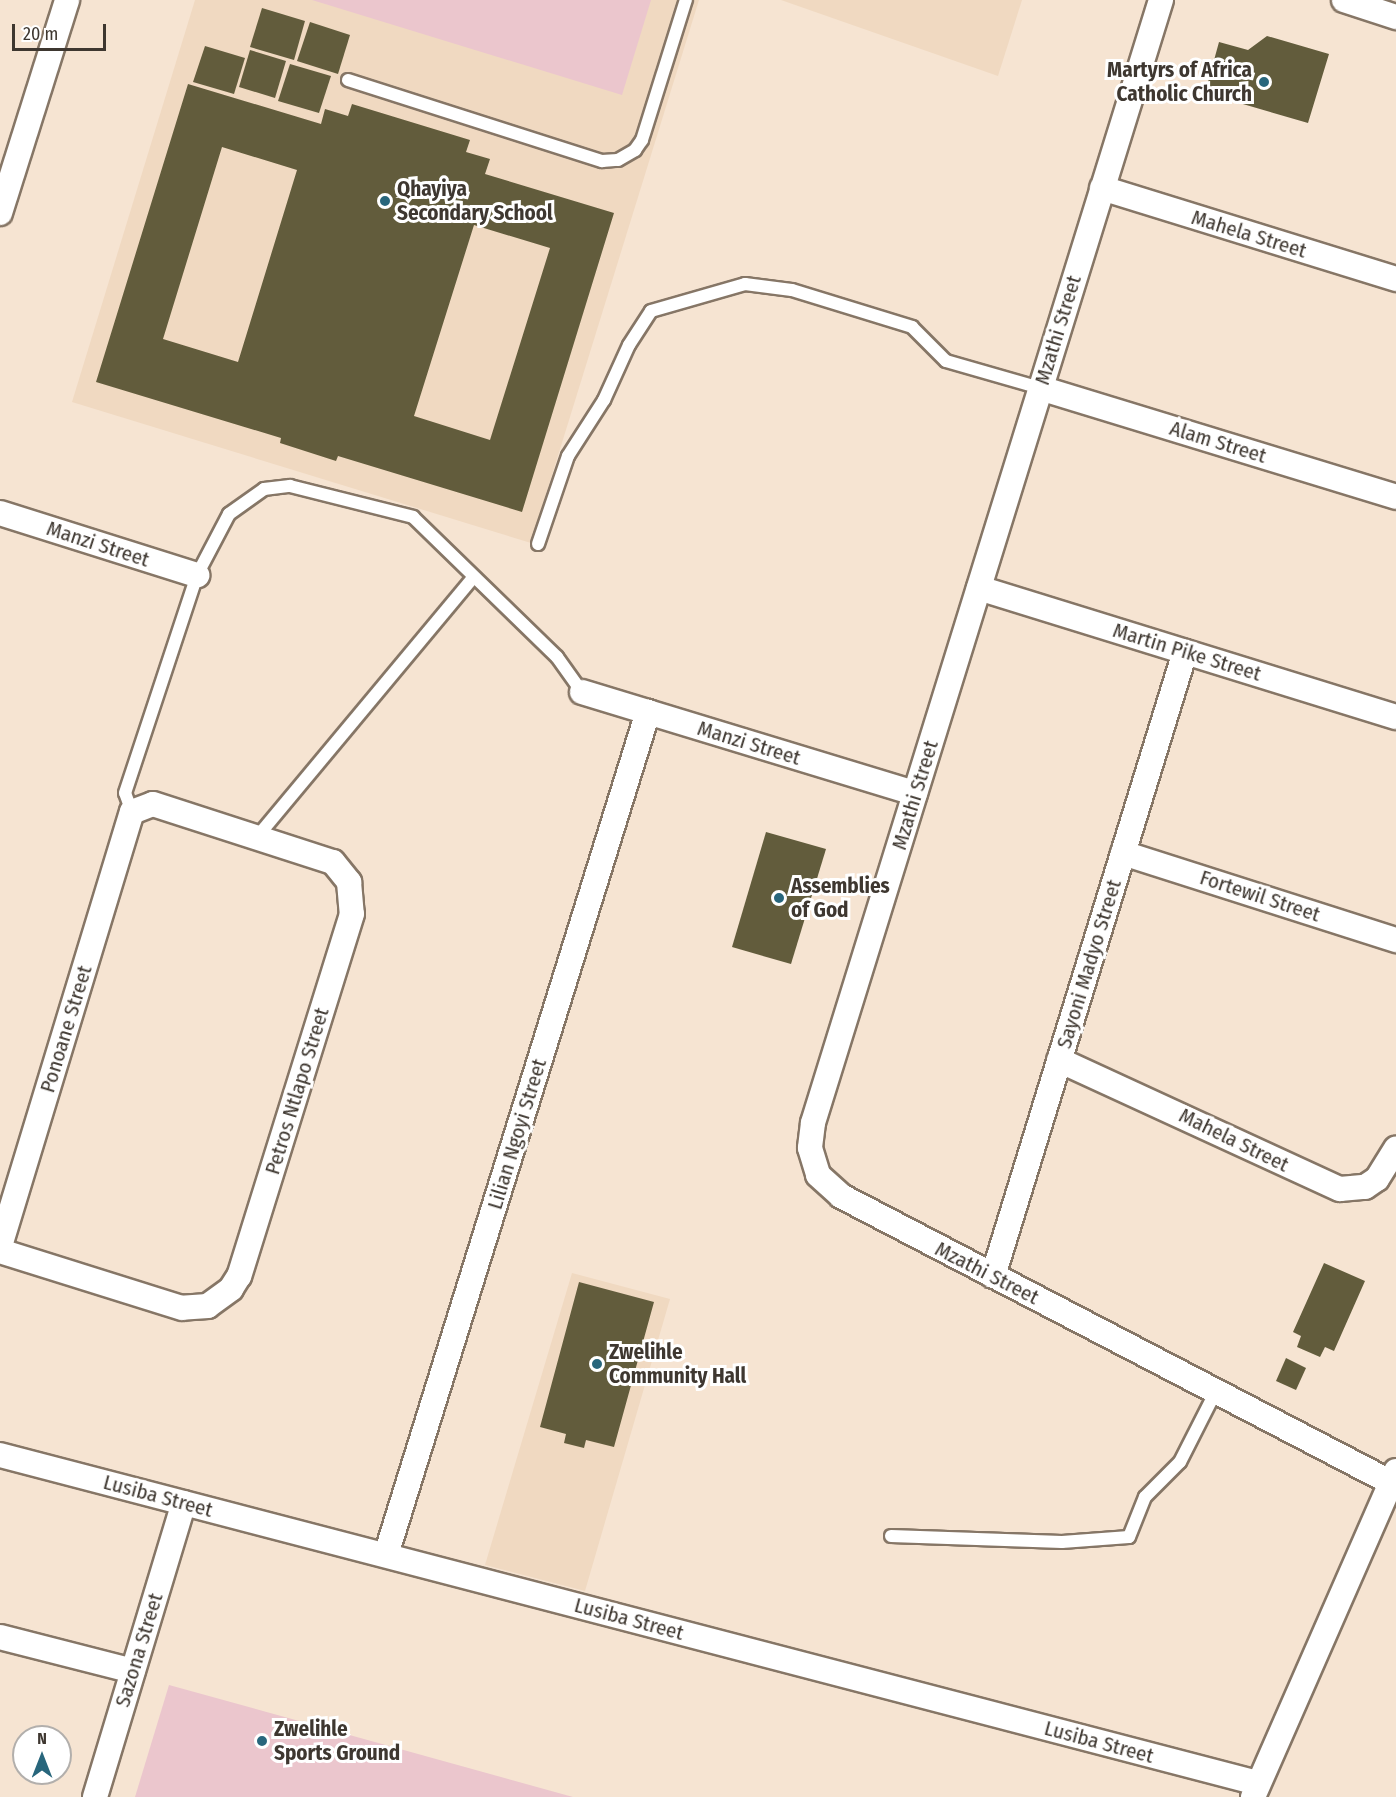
<!DOCTYPE html>
<html>
<head>
<meta charset="utf-8">
<style>
	body { margin:0 }
	#map { position:relative; width:1396px; height:1797px; overflow:hidden; background:#f6e4d2; font-family:"Fira Sans Condensed",sans-serif }
	div>[style] { position:absolute }
	.built>* { inset:0; background:#f0d9c1 }
	.green>* { inset:0; background:#ebc6cd }
	.building>* { inset:0; background:#625c3c }
	.roads { filter:drop-shadow(2px 0 #867666) drop-shadow(-2px 0 #867666) drop-shadow(0 2px #867666) drop-shadow(0 -2px #867666) }
	.service>* { height:12px; margin:-6px; padding:0 6px; transform-origin:6px; border-radius:6px; background:#fff }
	.minor>* { height:24px; margin:-12px; padding:0 12px; transform-origin:12px; border-radius:12px; background:#fff }
	.dots>* { width:16px; height:16px; translate:-50% -50%; box-sizing:border-box; border:3px solid #fff; border-radius:50% }
	span { translate:-50% -50%; white-space:nowrap; text-align:center; line-height:1.15; -webkit-text-stroke:6px #fff; paint-order:stroke }
	.poi-label { font-size:21px; color:#3e3730; font-weight:700 }
	.right { translate:-100% -50%; text-align:right }
	.left { translate:0 -50%; text-align:left }
	.street-label { font-size:21px; color:#3e3730 }
	.north { position:absolute; left:12px; top:1725px; width:60px; height:60px; box-sizing:border-box; background:#fff; border:2px solid #b2afac; border-radius:50%; rotate:0deg; font-size:16px; font-weight:700; line-height:24px; text-align:center; color:#3e3730 }
	.north::after { content:''; display:block; margin:auto; width:21px; height:27px; background:#28667c; clip-path:polygon(50% 0,100% 100%,50% 72%,0 100%) }
	.scale { position:absolute; left:12px; top:24px; width:94px; height:27px; box-sizing:border-box; border:3px solid #3e3730; border-top:0; padding-left:8px; font-size:18px; line-height:21px; white-space:nowrap; color:#3e3730; -webkit-text-stroke:4px #fff; paint-order:stroke }
</style>
</head>
<body>
<div id="map">
	<div class="built">
		<i style="clip-path:polygon(195px 0,699px 0,531px 543px,72px 402px)"></i>
		<i style="clip-path:polygon(781px 0,1022px 0,998px 76px)"></i>
		<i style="clip-path:polygon(572px 1273px,670px 1299px,585px 1591px,485px 1565px)"></i>
	</div>
	<div class="green">
		<i style="clip-path:polygon(312px 0,651px 0,622px 95px)"></i>
		<i style="clip-path:polygon(169px 1685px,573px 1797px,135px 1797px)"></i>
	</div>
	<div class="building">
		<i style="clip-path:polygon(262px 8px,305px 21px,294px 60px,250px 47px)"></i>
		<i style="clip-path:polygon(310px 22px,350px 35px,338px 74px,297px 61px)"></i>
		<i style="clip-path:polygon(1267px 36px,1329px 54px,1308px 123px,1205px 93px,1219px 42px,1248px 50px)"></i>
		<i style="clip-path:polygon(205px 46px,245px 58px,234px 94px,193px 82px)"></i>
		<i style="clip-path:polygon(250px 50px,286px 61px,275px 98px,239px 87px)"></i>
		<i style="clip-path:polygon(290px 64px,331px 76px,319px 113px,278px 101px)"></i>
		<i style="clip-path:polygon(evenodd,188px 84px,321px 124px,325px 109px,348px 116px,352px 104px,470px 140px,466px 152px,490px 159px,485px 174px,614px 213px,522px 512px,338px 456px,336px 461px,280px 443px,281px 438px,96px 382px,188px 84px,222px 147px,297px 170px,238px 362px,163px 339px,222px 147px,188px 84px,474px 225px,550px 248px,490px 440px,414px 416px,474px 225px)"></i>
		<i style="clip-path:polygon(766px 832px,826px 849px,791px 964px,732px 947px)"></i>
		<i style="clip-path:polygon(1324px 1263px,1365px 1281px,1334px 1351px,1325px 1347px,1320px 1357px,1297px 1347px,1301px 1336px,1293px 1332px)"></i>
		<i style="clip-path:polygon(579px 1282px,654px 1302px,614px 1447px,586px 1440px,584px 1448px,564px 1443px,566px 1434px,540px 1427px)"></i>
		<i style="clip-path:polygon(1286px 1358px,1306px 1368px,1296px 1390px,1276px 1381px)"></i>
	</div>
	<div class="roads">
		<div class="service">
			<i style="left:348px;top:80px;width:267px;rotate:17.7deg"></i>
			<i style="left:602px;top:161px;width:16px;rotate:-4deg"></i>
			<i style="left:618px;top:160px;width:20px;rotate:-30deg"></i>
			<i style="left:635px;top:150px;width:12px;rotate:-55deg"></i>
			<i style="left:642px;top:140px;width:147px;rotate:-72.6deg"></i>
			<i style="left:538px;top:544px;width:93px;rotate:-71.2deg"></i>
			<i style="left:568px;top:456px;width:67px;rotate:-57.3deg"></i>
			<i style="left:604px;top:400px;width:60px;rotate:-65.6deg"></i>
			<i style="left:629px;top:345px;width:40px;rotate:-57.1deg"></i>
			<i style="left:651px;top:311px;width:98px;rotate:-16deg"></i>
			<i style="left:745px;top:284px;width:47px;rotate:7.3deg"></i>
			<i style="left:792px;top:290px;width:126px;rotate:17.1deg"></i>
			<i style="left:912px;top:327px;width:48px;rotate:45deg"></i>
			<i style="left:946px;top:361px;width:98px;rotate:16deg"></i>
			<i style="left:132px;top:812px;width:20px;rotate:-110deg"></i>
			<i style="left:125px;top:793px;width:230px;rotate:-71.7deg"></i>
			<i style="left:197px;top:575px;width:69px;rotate:-62.3deg"></i>
			<i style="left:229px;top:514px;width:43px;rotate:-35.5deg"></i>
			<i style="left:264px;top:489px;width:26px;rotate:-7deg"></i>
			<i style="left:290px;top:486px;width:127px;rotate:14.1deg"></i>
			<i style="left:413px;top:517px;width:201px;rotate:44.2deg"></i>
			<i style="left:557px;top:657px;width:43px;rotate:54.5deg"></i>
			<i style="left:257px;top:837px;width:337px;rotate:-50.2deg"></i>
			<i style="left:891px;top:1536px;width:171px;rotate:2deg"></i>
			<i style="left:1062px;top:1542px;width:67px;rotate:-4.3deg"></i>
			<i style="left:1129px;top:1537px;width:43px;rotate:-68.2deg"></i>
			<i style="left:1145px;top:1497px;width:49px;rotate:-45deg"></i>
			<i style="left:1180px;top:1462px;width:80px;rotate:-63.1deg"></i>
		</div>
		<div class="minor">
			<i style="left:1161px;top:0;width:1176px;rotate:107.22deg"></i>
			<i style="left:813px;top:1123px;width:25px;rotate:97deg"></i>
			<i style="left:810px;top:1148px;width:28px;rotate:73deg"></i>
			<i style="left:818px;top:1175px;width:31px;rotate:42deg"></i>
			<i style="left:841px;top:1196px;width:619px;rotate:27.52deg"></i>
			<i style="left:1344px;top:0;width:55px;rotate:18.1deg"></i>
			<i style="left:1102px;top:188px;width:308px;rotate:17.2deg"></i>
			<i style="left:0;top:213px;width:223px;rotate:-72.5deg"></i>
			<i style="left:1040px;top:388px;width:372px;rotate:17deg"></i>
			<i style="left:0;top:513px;width:207px;rotate:17.5deg"></i>
			<i style="left:979px;top:588px;width:436px;rotate:17.2deg"></i>
			<i style="left:582px;top:692px;width:348px;rotate:16.9deg"></i>
			<i style="left:1123px;top:853px;width:287px;rotate:17.7deg"></i>
			<i style="left:1059px;top:1060px;width:309px;rotate:24.7deg"></i>
			<i style="left:1340px;top:1189px;width:25px;rotate:-5deg"></i>
			<i style="left:1365px;top:1187px;width:14px;rotate:-34deg"></i>
			<i style="left:1377px;top:1179px;width:36px;rotate:-58deg"></i>
			<i style="left:0;top:1246px;width:454px;rotate:-73.1deg"></i>
			<i style="left:132px;top:812px;width:22px;rotate:-21deg"></i>
			<i style="left:153px;top:804px;width:189px;rotate:17.9deg"></i>
			<i style="left:333px;top:862px;width:26px;rotate:51deg"></i>
			<i style="left:349px;top:882px;width:32px;rotate:85deg"></i>
			<i style="left:352px;top:914px;width:379px;rotate:107.3deg"></i>
			<i style="left:239px;top:1276px;width:15px;rotate:122deg"></i>
			<i style="left:231px;top:1289px;width:29px;rotate:144deg"></i>
			<i style="left:208px;top:1306px;width:26px;rotate:176deg"></i>
			<i style="left:182px;top:1308px;width:191px;rotate:-162.6deg"></i>
			<i style="left:993px;top:1276px;width:653px;rotate:-72.9deg"></i>
			<i style="left:0;top:1455px;width:1299px;rotate:14.62deg"></i>
			<i style="left:386px;top:1555px;width:883px;rotate:-72.74deg"></i>
			<i style="left:0;top:1637px;width:137px;rotate:14.3deg"></i>
			<i style="left:95px;top:1797px;width:307px;rotate:-73.2deg"></i>
			<i style="left:1253px;top:1797px;width:356px;rotate:-66.3deg"></i>
		</div>
	</div>
	<div class="dots">
		<i style="left:1264px;top:82px;background:#28667c"></i>
		<i style="left:385px;top:201px;background:#28667c"></i>
		<i style="left:779px;top:898px;background:#28667c"></i>
		<i style="left:597px;top:1364px;background:#28667c"></i>
		<i style="left:262px;top:1741px;background:#28667c"></i>
	</div>
	<div class="poi-label">
		<span class="right" style="left:1252px;top:82px">Martyrs of Africa<br>Catholic Church</span>
		<span class="left" style="left:397px;top:201px">Qhayiya<br>Secondary School</span>
		<span class="left" style="left:791px;top:898px">Assemblies<br>of God</span>
		<span class="left" style="left:609px;top:1364px">Zwelihle<br>Community Hall</span>
		<span class="left" style="left:274px;top:1741px">Zwelihle<br>Sports Ground</span>
	</div>
	<div class="street-label">
		<span style="left:1249px;top:234px;rotate:17deg">Mahela Street</span>
		<span style="left:1058px;top:330px;rotate:-73deg">Mzathi Street</span>
		<span style="left:1218px;top:442px;rotate:17deg">Alam Street</span>
		<span style="left:98px;top:544px;rotate:18deg">Manzi Street</span>
		<span style="left:1187px;top:652px;rotate:17deg">Martin Pike Street</span>
		<span style="left:749px;top:743px;rotate:17deg">Manzi Street</span>
		<span style="left:915px;top:795px;rotate:-73deg">Mzathi Street</span>
		<span style="left:1260px;top:896px;rotate:18deg">Fortewil Street</span>
		<span style="left:1089px;top:964px;rotate:-73deg">Sayoni Madyo Street</span>
		<span style="left:66px;top:1029px;rotate:-73deg">Ponoane Street</span>
		<span style="left:297px;top:1091px;rotate:-73deg">Petros Ntlapo Street</span>
		<span style="left:517px;top:1134px;rotate:-73deg">Lilian Ngoyi Street</span>
		<span style="left:1234px;top:1140px;rotate:26deg">Mahela Street</span>
		<span style="left:987px;top:1273px;rotate:27deg">Mzathi Street</span>
		<span style="left:158px;top:1496px;rotate:15deg">Lusiba Street</span>
		<span style="left:629px;top:1619px;rotate:15deg">Lusiba Street</span>
		<span style="left:139px;top:1650px;rotate:-73deg">Sazona Street</span>
		<span style="left:1099px;top:1742px;rotate:15deg">Lusiba Street</span>
	</div>
	<div class="north">N</div>
	<div class="scale">20 m</div>
</div>
</body>
</html>
